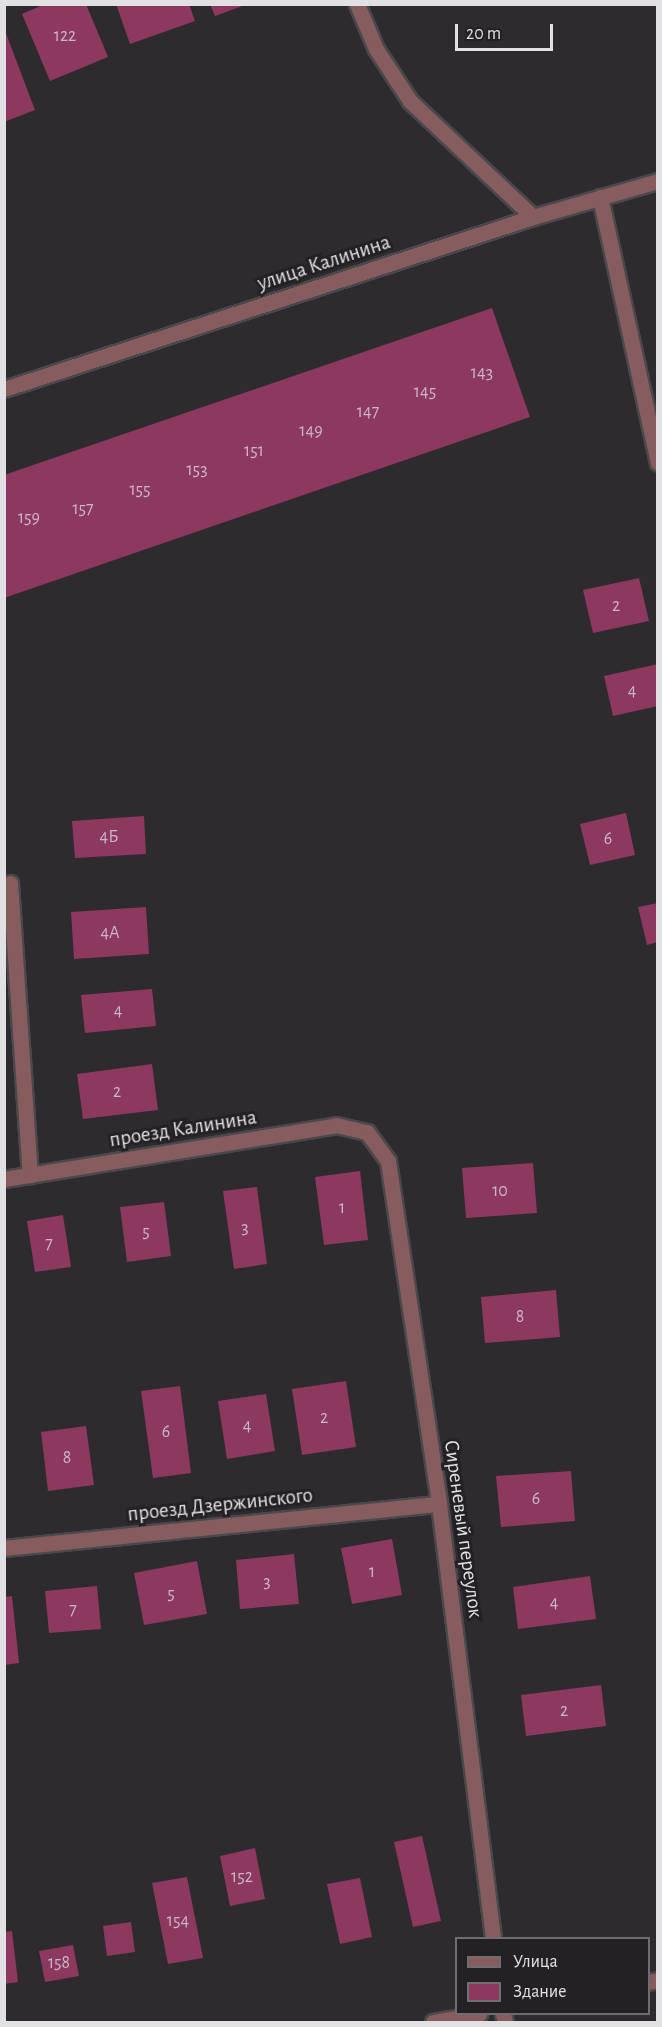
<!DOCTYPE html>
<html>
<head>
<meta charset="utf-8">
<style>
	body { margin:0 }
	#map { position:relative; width:662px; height:2027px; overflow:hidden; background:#2d2b2e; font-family:"Alegreya Sans",sans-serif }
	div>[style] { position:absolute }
	.building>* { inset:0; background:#8c385f }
	.roads { filter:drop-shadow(2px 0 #4a484b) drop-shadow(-2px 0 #4a484b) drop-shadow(0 2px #4a484b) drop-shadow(0 -2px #4a484b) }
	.street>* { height:15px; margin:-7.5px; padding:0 7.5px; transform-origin:7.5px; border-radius:7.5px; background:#865c5e }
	span { translate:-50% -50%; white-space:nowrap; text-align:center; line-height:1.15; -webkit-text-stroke:6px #232124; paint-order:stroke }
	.number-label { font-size:18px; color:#ccb6c1 }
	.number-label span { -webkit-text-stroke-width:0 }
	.street-label { font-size:21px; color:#e1e0e2 }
	.frame { position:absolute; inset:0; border:6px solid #e1e0e2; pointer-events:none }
	.legend { position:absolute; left:455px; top:1937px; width:195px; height:78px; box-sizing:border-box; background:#232124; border:2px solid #6f6d70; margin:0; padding:8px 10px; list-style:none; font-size:18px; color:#e1e0e2 }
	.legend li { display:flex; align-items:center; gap:12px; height:30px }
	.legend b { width:30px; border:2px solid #6f6d70 }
	.scale { position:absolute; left:455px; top:24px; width:98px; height:27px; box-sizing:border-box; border:3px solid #e1e0e2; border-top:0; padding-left:8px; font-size:18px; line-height:21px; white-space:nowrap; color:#e1e0e2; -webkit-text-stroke:4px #232124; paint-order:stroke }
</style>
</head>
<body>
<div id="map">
	<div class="building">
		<i style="clip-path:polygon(45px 4px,86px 4px,108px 57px,50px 81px,22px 14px)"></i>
		<i style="clip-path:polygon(116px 4px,189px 4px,195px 21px,130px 44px)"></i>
		<i style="clip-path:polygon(210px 4px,245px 4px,245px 5px,215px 16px)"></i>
		<i style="clip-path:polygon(4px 28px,35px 110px,4px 122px)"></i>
		<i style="clip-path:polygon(492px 308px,530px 417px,4px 598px,4px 475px)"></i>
		<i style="clip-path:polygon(639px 578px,649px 621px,593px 633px,583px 590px)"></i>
		<i style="clip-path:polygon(658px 664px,658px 706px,613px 716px,604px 676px)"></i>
		<i style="clip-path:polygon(626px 813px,635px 855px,590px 865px,580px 824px)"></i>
		<i style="clip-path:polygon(144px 816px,146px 854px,75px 858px,72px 821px)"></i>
		<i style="clip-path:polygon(658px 903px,658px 942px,647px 945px,638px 907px)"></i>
		<i style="clip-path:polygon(146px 907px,149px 954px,74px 959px,71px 912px)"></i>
		<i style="clip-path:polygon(152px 989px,156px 1026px,85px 1033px,81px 995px)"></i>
		<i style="clip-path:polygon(152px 1064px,158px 1110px,83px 1119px,77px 1074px)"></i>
		<i style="clip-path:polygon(533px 1163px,537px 1213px,466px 1218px,462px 1168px)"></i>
		<i style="clip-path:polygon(360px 1171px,368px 1240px,324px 1245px,315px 1177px)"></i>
		<i style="clip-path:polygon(257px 1187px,267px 1264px,234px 1269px,223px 1191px)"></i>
		<i style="clip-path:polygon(164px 1202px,171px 1256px,127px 1262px,120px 1207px)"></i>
		<i style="clip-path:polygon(63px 1215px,71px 1267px,35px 1272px,27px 1221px)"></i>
		<i style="clip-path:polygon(556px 1290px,560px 1337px,485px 1343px,481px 1297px)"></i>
		<i style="clip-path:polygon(346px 1381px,356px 1447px,302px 1455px,292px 1389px)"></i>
		<i style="clip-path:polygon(180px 1386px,191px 1473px,153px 1478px,141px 1391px)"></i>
		<i style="clip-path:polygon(266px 1394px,275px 1451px,227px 1459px,218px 1401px)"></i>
		<i style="clip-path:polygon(86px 1426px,94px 1485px,48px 1491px,41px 1432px)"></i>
		<i style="clip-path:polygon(571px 1471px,575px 1521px,501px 1527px,496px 1476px)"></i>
		<i style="clip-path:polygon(392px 1539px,402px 1595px,352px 1604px,341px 1548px)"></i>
		<i style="clip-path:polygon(294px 1554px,299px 1604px,240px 1609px,236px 1560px)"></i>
		<i style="clip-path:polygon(197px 1561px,207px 1614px,144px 1625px,134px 1573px)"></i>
		<i style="clip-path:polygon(590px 1576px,596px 1619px,518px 1629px,513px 1587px)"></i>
		<i style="clip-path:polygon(97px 1586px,101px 1629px,49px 1633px,45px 1591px)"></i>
		<i style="clip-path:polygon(12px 1596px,19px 1663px,4px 1665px,4px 1597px)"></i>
		<i style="clip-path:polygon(601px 1685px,606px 1726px,526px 1736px,521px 1695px)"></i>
		<i style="clip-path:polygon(422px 1836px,441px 1921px,413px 1927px,394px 1842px)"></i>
		<i style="clip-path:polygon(255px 1848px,265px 1899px,230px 1906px,220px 1856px)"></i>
		<i style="clip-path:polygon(187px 1877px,203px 1958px,168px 1964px,152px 1883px)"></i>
		<i style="clip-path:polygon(360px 1878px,372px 1937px,340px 1944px,327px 1884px)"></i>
		<i style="clip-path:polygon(131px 1922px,135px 1952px,107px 1956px,103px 1926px)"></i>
		<i style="clip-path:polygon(12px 1931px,18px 1982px,4px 1984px,4px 1932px)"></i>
		<i style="clip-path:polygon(73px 1945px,79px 1976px,45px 1982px,39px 1951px)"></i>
	</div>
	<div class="roads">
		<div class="street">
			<i style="left:357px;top:4px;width:49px;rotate:67.1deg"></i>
			<i style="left:376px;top:49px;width:62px;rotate:56.8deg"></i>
			<i style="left:410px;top:101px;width:169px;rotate:43.3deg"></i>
			<i style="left:600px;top:197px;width:272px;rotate:77.7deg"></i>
			<i style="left:4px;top:389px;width:556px;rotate:-18.01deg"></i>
			<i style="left:533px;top:217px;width:130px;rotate:-16.1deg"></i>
			<i style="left:10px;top:883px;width:293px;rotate:86.1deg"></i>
			<i style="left:4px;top:1179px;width:336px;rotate:-9.2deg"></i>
			<i style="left:336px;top:1125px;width:32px;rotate:13deg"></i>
			<i style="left:367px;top:1132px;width:36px;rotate:54deg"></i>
			<i style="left:388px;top:1161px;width:347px;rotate:81.5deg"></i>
			<i style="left:439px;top:1504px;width:437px;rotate:82.9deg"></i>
			<i style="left:4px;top:1548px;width:437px;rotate:-5.8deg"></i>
			<i style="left:648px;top:1982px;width:10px;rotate:-11deg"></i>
			<i style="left:503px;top:2014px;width:8px;rotate:76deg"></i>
			<i style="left:433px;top:2022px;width:47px;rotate:-9.9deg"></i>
		</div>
	</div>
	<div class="number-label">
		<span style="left:65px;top:36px">122</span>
		<span style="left:482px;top:373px">143</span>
		<span style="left:425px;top:392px">145</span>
		<span style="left:368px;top:412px">147</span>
		<span style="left:311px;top:431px">149</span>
		<span style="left:254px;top:451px">151</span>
		<span style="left:197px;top:470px">153</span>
		<span style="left:140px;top:490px">155</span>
		<span style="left:83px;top:509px">157</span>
		<span style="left:29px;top:518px">159</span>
		<span style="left:616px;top:606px">2</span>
		<span style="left:632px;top:691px">4</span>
		<span style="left:109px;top:837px">4Б</span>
		<span style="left:608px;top:839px">6</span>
		<span style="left:110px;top:933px">4А</span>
		<span style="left:118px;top:1011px">4</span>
		<span style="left:117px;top:1092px">2</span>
		<span style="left:500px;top:1191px">10</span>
		<span style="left:342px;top:1208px">1</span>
		<span style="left:245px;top:1228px">3</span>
		<span style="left:146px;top:1232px">5</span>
		<span style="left:49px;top:1244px">7</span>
		<span style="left:520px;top:1317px">8</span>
		<span style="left:324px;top:1418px">2</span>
		<span style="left:247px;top:1426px">4</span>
		<span style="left:166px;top:1432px">6</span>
		<span style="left:67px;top:1458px">8</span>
		<span style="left:536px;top:1499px">6</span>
		<span style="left:372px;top:1572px">1</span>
		<span style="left:267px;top:1582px">3</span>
		<span style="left:171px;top:1594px">5</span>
		<span style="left:554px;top:1603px">4</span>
		<span style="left:73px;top:1610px">7</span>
		<span style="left:564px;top:1711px">2</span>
		<span style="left:242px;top:1877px">152</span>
		<span style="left:178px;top:1921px">154</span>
		<span style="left:59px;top:1963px">158</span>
	</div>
	<div class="street-label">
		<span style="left:324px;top:263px;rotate:-18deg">улица Калинина</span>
		<span style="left:183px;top:1129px;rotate:-9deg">проезд Калинина</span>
		<span style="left:220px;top:1505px;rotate:-6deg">проезд Дзержинского</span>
		<span style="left:463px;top:1529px;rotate:82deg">Сиреневый переулок</span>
	</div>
	<div class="frame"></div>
	<ul class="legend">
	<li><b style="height:8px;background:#865c5e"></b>Улица</li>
	<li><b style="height:16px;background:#8c385f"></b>Здание</li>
	</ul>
	<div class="scale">20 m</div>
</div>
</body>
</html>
